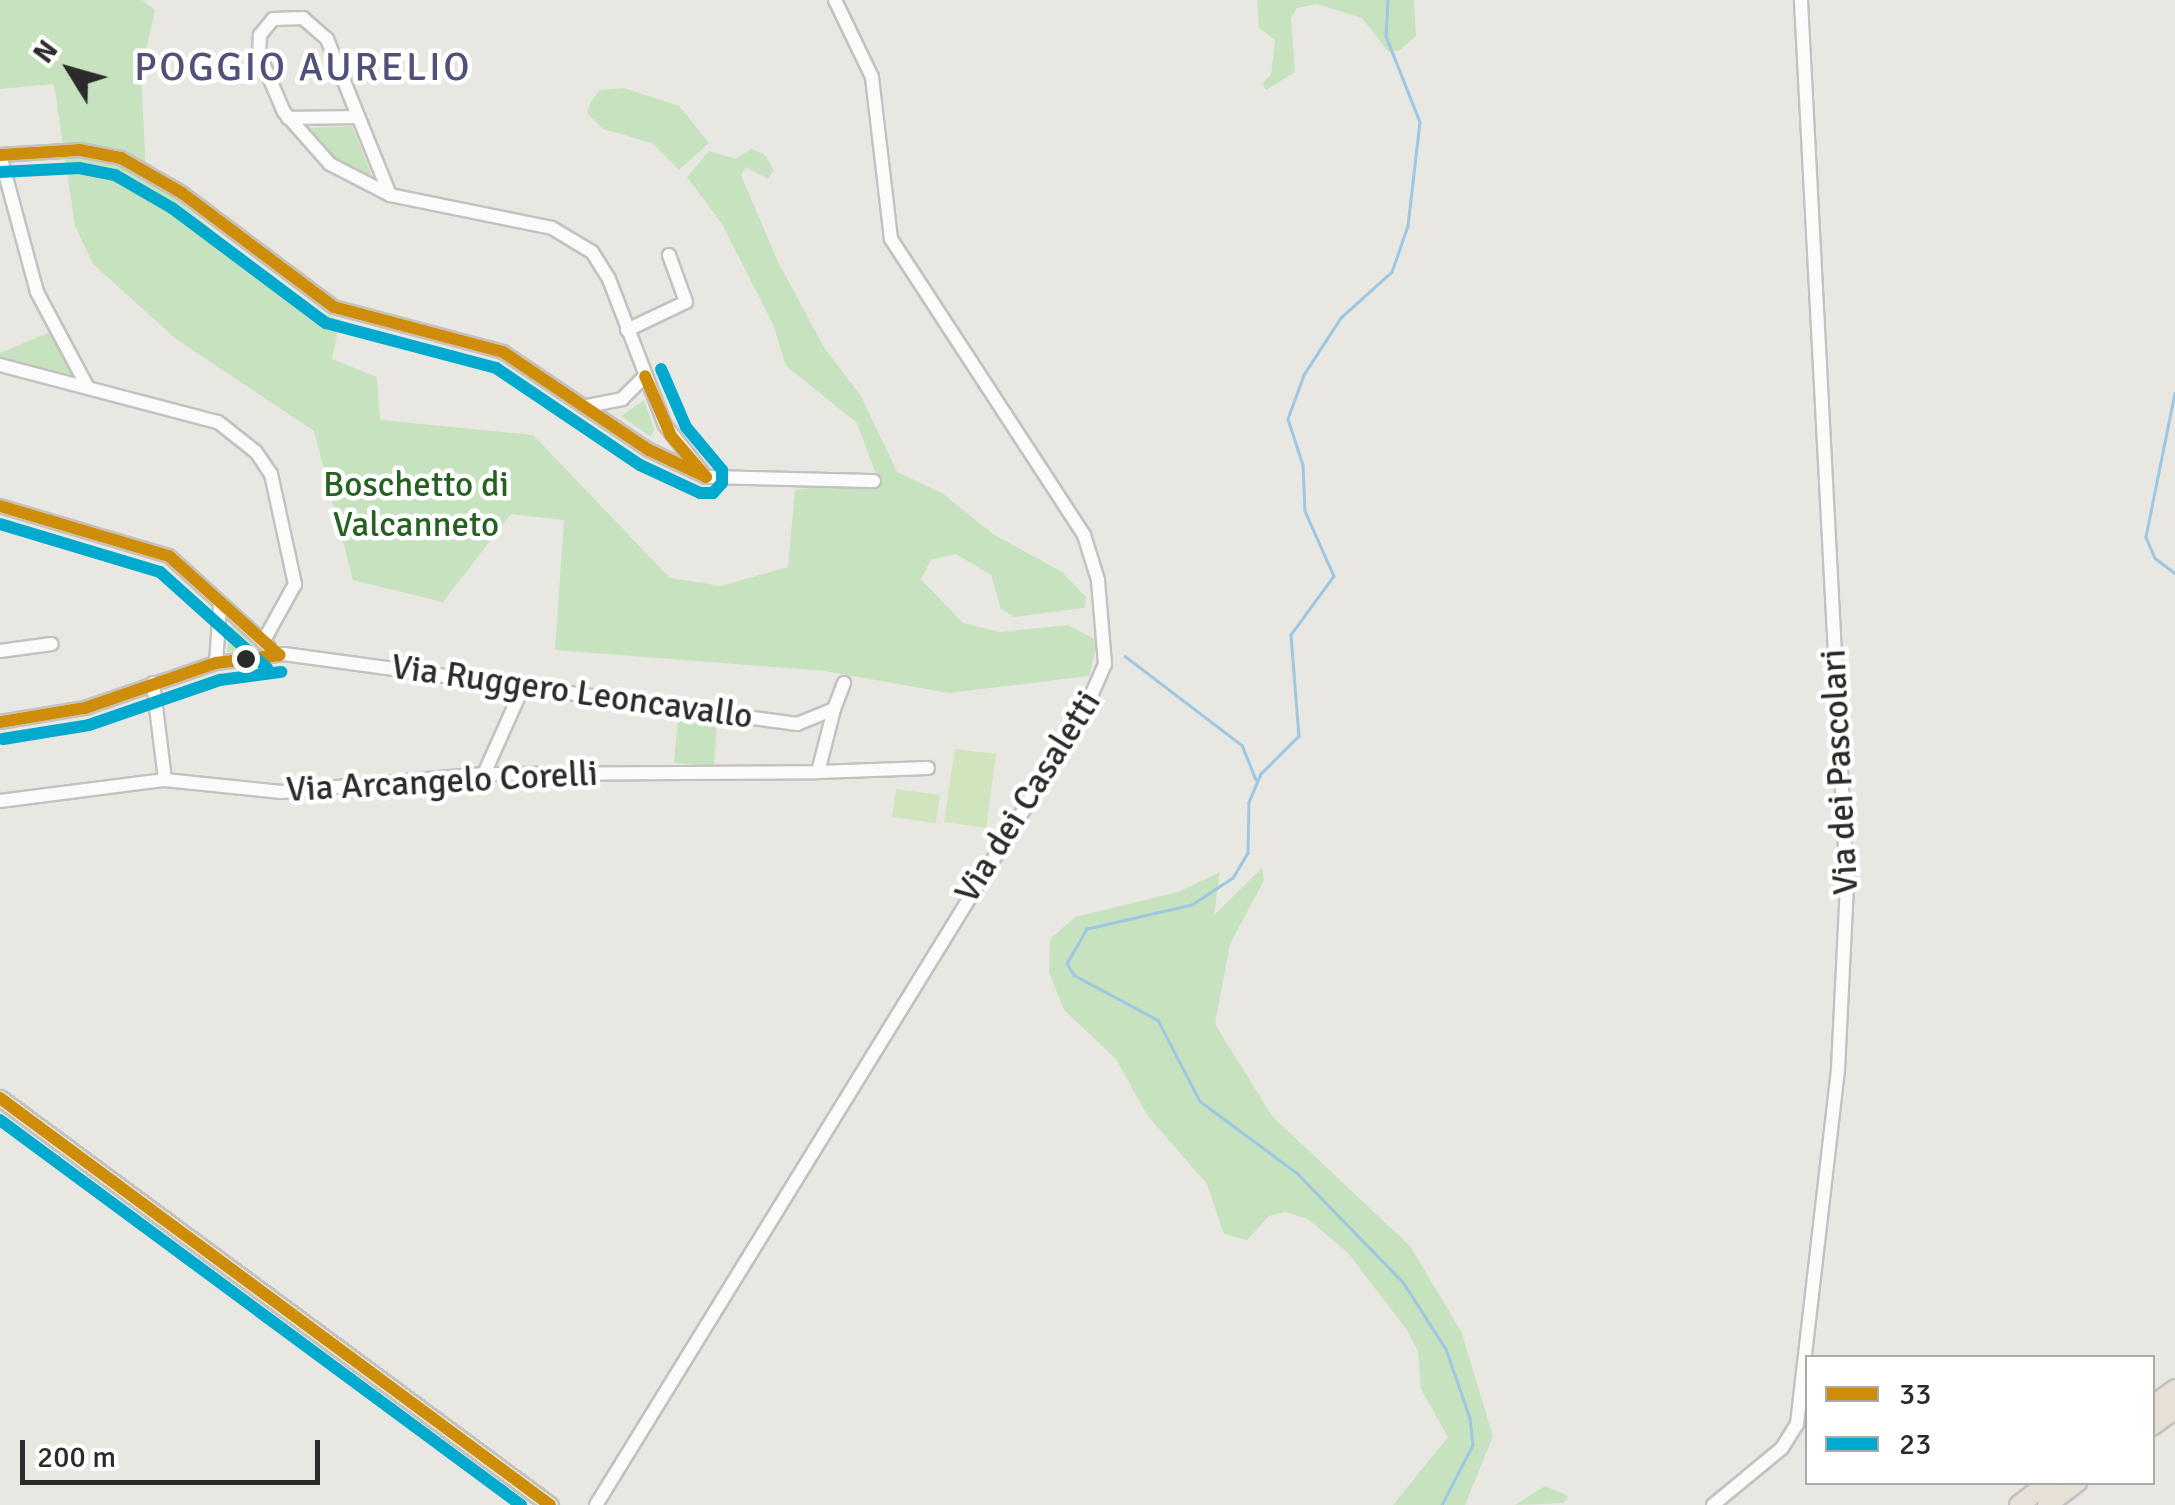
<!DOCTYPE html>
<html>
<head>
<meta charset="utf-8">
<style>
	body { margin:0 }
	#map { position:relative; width:2175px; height:1505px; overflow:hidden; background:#e9e7e2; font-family:Signika,sans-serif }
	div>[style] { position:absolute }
	.green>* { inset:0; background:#c7e2be }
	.pitch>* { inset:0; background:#d0e5bd }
	.stream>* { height:2.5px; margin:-1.25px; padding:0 1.25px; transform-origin:1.25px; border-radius:1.25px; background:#9dc7e3 }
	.roads { filter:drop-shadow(2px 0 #c3c2c1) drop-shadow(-2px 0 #c3c2c1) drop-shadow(0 2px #c3c2c1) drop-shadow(0 -2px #c3c2c1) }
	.minor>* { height:12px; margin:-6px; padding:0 6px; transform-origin:6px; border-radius:6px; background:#fcfbfb }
	.major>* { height:15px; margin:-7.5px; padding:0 7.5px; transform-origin:7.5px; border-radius:7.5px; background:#e5e4d6 }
	.highway>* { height:18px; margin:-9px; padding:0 9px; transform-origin:9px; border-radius:9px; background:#e7e0d6 }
	.bus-1>* { height:12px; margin:-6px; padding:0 6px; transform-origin:6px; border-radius:6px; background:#ce8d09 }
	.bus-2>* { height:12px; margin:-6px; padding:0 6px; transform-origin:6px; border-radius:6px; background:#00a9ce }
	.dots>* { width:28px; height:28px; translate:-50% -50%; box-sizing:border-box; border:5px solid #fff; border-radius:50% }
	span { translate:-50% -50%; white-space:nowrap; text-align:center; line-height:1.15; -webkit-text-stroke:9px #fff; paint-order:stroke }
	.park-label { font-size:35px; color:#256221 }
	.street-label { font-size:35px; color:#2b2b2b }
	.quarter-label { font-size:40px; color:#505178; letter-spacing:2.5px }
	.legend { position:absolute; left:1805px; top:1355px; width:350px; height:130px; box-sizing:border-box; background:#fff; border:2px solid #aaa; margin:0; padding:12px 18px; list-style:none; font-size:30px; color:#2b2b2b }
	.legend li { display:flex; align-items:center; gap:20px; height:50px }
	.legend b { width:50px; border:2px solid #aaa }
	.north { position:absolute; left:20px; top:20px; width:100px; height:100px; -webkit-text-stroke:8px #fff; paint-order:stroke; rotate:307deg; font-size:28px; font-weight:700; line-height:40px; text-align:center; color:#2b2b2b }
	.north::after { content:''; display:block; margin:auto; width:35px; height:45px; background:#2b2b2b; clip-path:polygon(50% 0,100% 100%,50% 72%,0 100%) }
	.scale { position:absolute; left:20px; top:1440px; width:300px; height:45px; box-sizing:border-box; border:5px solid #2b2b2b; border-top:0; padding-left:12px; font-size:30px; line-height:35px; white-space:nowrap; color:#2b2b2b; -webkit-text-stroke:8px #fff; paint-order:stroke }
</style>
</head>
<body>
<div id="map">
	<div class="green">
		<i style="clip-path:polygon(0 0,142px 0,155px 10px,141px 73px,146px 174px,300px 304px,340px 320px,332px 359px,377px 377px,380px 420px,533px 435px,670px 578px,721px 586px,788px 567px,795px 490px,878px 480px,857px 423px,786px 366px,773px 324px,722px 224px,687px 177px,709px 151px,736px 159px,751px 149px,764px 154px,774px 170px,768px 179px,746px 167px,741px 175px,778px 262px,825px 349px,861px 396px,897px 472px,942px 493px,993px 534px,1062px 572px,1086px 597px,1084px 608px,1014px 617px,1001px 609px,991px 575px,956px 554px,931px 560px,921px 579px,963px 623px,1000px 632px,1068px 625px,1098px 641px,1089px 676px,949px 693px,825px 671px,555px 650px,564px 520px,511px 514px,443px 602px,353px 580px,314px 431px,176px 339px,93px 264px,75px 226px,54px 84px,0 89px)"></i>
		<i style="clip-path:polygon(1257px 0,1414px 0,1416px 36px,1399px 51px,1388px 51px,1362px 18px,1317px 4px,1297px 8px,1291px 18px,1295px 72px,1266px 90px,1262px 84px,1271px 74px,1275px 40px,1259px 28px)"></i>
		<i style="clip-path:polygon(624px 88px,679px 106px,709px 143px,679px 170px,652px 143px,603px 129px,587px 113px,590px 103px,600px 90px)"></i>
		<i style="clip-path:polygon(352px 126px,371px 173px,370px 177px,333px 156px,305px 128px)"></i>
		<i style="clip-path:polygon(50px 332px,78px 381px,0 361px,0 353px)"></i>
		<i style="clip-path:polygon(644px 400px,654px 429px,651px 437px,621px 416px)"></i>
		<i style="clip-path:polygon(231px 625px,260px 648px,227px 652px)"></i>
		<i style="clip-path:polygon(678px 719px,717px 722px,714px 766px,674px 763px)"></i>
		<i style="clip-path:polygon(1262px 868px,1264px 880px,1230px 944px,1215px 1024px,1272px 1116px,1410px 1246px,1461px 1331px,1493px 1436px,1465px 1505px,1393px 1505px,1448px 1437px,1421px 1389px,1418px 1351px,1407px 1330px,1348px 1253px,1308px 1219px,1285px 1212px,1269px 1216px,1247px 1240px,1224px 1234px,1207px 1184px,1147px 1115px,1116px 1059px,1064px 1010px,1049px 972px,1050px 939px,1075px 917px,1178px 892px,1220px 872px,1214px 915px)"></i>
		<i style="clip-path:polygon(1545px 1486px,1568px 1496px,1564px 1503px,1515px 1505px)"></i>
	</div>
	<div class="pitch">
		<i style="clip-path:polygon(955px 749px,996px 754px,986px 828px,944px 822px)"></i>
		<i style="clip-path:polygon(896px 789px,940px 795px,936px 823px,892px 817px)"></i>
	</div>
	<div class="stream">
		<i style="left:1388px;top:0;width:36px;rotate:93deg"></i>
		<i style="left:1386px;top:36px;width:92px;rotate:68.4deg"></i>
		<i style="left:1420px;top:122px;width:105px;rotate:96.6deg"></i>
		<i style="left:1408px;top:226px;width:49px;rotate:109.2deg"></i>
		<i style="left:1392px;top:272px;width:69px;rotate:138deg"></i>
		<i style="left:1341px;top:318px;width:68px;rotate:123deg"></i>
		<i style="left:1304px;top:375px;width:47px;rotate:110deg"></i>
		<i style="left:1288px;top:419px;width:48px;rotate:71.9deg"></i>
		<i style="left:1303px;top:465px;width:46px;rotate:87.5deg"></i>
		<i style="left:1305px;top:511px;width:71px;rotate:66deg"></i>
		<i style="left:1334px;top:576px;width:73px;rotate:126.1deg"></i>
		<i style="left:1291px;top:635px;width:101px;rotate:85.5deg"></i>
		<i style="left:1299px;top:736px;width:54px;rotate:135deg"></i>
		<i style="left:1261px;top:774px;width:30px;rotate:113deg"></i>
		<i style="left:1249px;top:802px;width:51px;rotate:91.1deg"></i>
		<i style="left:1248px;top:853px;width:29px;rotate:121deg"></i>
		<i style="left:1233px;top:878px;width:49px;rotate:146.6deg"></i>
		<i style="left:1192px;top:905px;width:108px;rotate:167.1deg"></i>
		<i style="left:1087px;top:929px;width:39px;rotate:120deg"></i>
		<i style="left:1067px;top:963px;width:14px;rotate:60deg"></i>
		<i style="left:1074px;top:975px;width:95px;rotate:28.2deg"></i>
		<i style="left:1158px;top:1020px;width:91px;rotate:62.6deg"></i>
		<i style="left:1200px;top:1101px;width:121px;rotate:36.6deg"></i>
		<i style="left:1297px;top:1173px;width:152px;rotate:45.8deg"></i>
		<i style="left:1403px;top:1282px;width:80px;rotate:57.3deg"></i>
		<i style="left:1446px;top:1349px;width:73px;rotate:70.8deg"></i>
		<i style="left:1470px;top:1418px;width:27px;rotate:84deg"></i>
		<i style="left:1473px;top:1445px;width:68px;rotate:117.3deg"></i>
		<i style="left:2175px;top:393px;width:147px;rotate:101.4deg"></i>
		<i style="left:2146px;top:537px;width:23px;rotate:67deg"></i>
		<i style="left:2155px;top:558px;width:25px;rotate:37deg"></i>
		<i style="left:1125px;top:656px;width:147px;rotate:37.3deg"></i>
		<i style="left:1242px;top:745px;width:37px;rotate:68deg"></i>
	</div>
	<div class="roads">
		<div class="minor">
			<i style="left:288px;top:118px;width:69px;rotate:-0.8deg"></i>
			<i style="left:627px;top:330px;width:65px;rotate:-25.4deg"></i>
			<i style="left:686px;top:302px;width:50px;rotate:-109.9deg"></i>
			<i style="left:0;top:365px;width:225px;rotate:14.7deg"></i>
			<i style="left:218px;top:422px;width:48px;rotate:38.3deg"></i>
			<i style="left:256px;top:452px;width:27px;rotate:56deg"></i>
			<i style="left:271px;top:474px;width:113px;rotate:77.7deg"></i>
			<i style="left:295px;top:584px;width:66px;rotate:118.9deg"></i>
			<i style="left:88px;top:388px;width:109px;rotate:-118deg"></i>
			<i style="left:37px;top:292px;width:142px;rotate:-105.1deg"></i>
			<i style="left:0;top:155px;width:80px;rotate:-3.6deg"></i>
			<i style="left:80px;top:150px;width:42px;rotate:11deg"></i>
			<i style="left:121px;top:158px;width:70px;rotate:29.8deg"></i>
			<i style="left:182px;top:193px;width:190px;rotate:36.9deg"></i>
			<i style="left:334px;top:307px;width:175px;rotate:14.9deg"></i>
			<i style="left:503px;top:352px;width:176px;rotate:33.9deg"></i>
			<i style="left:649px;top:450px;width:63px;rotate:25.3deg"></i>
			<i style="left:706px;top:477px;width:66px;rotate:-128.3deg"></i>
			<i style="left:665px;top:425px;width:156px;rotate:-111deg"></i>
			<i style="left:609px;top:279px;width:32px;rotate:-122deg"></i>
			<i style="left:592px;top:252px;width:47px;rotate:-149deg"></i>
			<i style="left:552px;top:228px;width:165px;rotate:-168.5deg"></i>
			<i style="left:390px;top:195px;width:168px;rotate:-112deg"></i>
			<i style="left:327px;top:39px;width:32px;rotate:-139deg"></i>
			<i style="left:303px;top:18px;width:30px;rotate:178deg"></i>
			<i style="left:273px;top:19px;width:21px;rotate:129deg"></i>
			<i style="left:260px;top:35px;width:19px;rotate:93deg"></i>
			<i style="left:259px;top:54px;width:63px;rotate:66.7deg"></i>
			<i style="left:284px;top:112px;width:69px;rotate:48.5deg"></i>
			<i style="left:330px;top:164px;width:68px;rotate:27.3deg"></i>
			<i style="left:587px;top:406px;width:36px;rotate:-11deg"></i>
			<i style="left:622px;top:399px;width:33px;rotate:-45deg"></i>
			<i style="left:706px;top:477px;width:168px;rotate:1.4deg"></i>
			<i style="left:0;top:506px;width:176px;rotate:16.5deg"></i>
			<i style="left:169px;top:556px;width:135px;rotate:42.3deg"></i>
			<i style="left:0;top:651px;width:52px;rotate:-7.7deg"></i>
			<i style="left:216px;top:663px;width:57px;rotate:-86deg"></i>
			<i style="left:153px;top:683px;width:98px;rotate:82.9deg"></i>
			<i style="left:0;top:722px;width:86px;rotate:-9.4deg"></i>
			<i style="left:85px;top:708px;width:139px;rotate:-19deg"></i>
			<i style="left:216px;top:663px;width:69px;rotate:-7.5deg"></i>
			<i style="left:284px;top:654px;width:518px;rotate:7.77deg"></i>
			<i style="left:797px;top:724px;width:40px;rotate:-22deg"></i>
			<i style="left:834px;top:709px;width:28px;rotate:-69deg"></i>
			<i style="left:818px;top:772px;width:110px;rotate:-2.1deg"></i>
			<i style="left:484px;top:774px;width:93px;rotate:-65.9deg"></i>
			<i style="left:0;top:801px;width:166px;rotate:-7.3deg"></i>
			<i style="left:165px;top:780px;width:117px;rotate:5.9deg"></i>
			<i style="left:281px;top:792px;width:204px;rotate:-5.1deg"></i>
			<i style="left:484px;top:774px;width:334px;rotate:-0.3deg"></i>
			<i style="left:818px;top:772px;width:65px;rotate:-75.7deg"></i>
			<i style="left:596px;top:1505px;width:931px;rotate:-58.39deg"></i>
			<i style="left:1084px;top:712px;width:52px;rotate:-66.4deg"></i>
			<i style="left:1105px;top:664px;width:84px;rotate:-94.8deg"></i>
			<i style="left:1098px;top:580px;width:47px;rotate:-107.3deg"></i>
			<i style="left:1084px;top:535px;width:353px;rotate:-123.1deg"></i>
			<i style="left:891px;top:239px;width:163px;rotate:-96.7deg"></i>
			<i style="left:872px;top:77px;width:85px;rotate:-115.7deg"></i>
			<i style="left:1713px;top:1505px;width:89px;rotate:-39.6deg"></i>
			<i style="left:1782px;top:1448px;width:28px;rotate:-58deg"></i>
			<i style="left:1797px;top:1424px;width:357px;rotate:-83.4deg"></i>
			<i style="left:1838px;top:1069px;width:184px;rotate:-87.2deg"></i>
			<i style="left:1847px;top:885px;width:886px;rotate:-92.98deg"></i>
		</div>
		<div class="major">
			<i style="left:0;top:1098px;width:684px;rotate:36.5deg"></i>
		</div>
		<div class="highway">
			<i style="left:2152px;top:1406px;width:29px;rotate:-36deg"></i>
			<i style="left:2152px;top:1426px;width:29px;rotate:-36deg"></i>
			<i style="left:2019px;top:1505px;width:39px;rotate:-37deg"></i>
			<i style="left:2047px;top:1505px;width:38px;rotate:-37deg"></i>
		</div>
	</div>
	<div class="bus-1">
		<i style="left:0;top:155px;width:80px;rotate:-3.6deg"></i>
		<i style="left:80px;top:150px;width:42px;rotate:11deg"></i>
		<i style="left:121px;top:158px;width:70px;rotate:29.8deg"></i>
		<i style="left:182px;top:193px;width:190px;rotate:36.9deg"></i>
		<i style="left:334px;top:307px;width:175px;rotate:14.9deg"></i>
		<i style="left:503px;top:352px;width:176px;rotate:33.9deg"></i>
		<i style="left:649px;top:450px;width:63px;rotate:25.3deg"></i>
		<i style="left:706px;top:477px;width:54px;rotate:-130.5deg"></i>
		<i style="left:671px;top:436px;width:65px;rotate:-113.4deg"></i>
		<i style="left:0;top:506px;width:176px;rotate:16.5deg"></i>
		<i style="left:169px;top:556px;width:148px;rotate:42deg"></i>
		<i style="left:0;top:722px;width:86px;rotate:-9.4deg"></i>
		<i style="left:85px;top:708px;width:139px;rotate:-19deg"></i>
		<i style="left:216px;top:663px;width:64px;rotate:-7.2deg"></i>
		<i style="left:0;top:1098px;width:684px;rotate:36.5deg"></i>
	</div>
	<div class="bus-2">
		<i style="left:1px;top:172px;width:78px;rotate:-2.9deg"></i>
		<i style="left:79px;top:168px;width:37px;rotate:11deg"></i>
		<i style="left:115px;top:175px;width:66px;rotate:30.1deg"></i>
		<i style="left:172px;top:208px;width:192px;rotate:36.8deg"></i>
		<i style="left:326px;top:323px;width:176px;rotate:14.8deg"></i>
		<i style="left:496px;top:368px;width:174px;rotate:34deg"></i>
		<i style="left:640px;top:465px;width:66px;rotate:25deg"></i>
		<i style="left:700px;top:493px;width:13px"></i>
		<i style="left:713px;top:493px;width:13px;rotate:-48deg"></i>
		<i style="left:722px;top:483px;width:13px;rotate:-90deg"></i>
		<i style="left:722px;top:470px;width:56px;rotate:-129.9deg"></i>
		<i style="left:686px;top:427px;width:63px;rotate:-113.3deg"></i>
		<i style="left:0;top:524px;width:167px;rotate:16.7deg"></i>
		<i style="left:160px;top:572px;width:144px;rotate:41.9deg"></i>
		<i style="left:3px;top:739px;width:87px;rotate:-9.2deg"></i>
		<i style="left:89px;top:725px;width:139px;rotate:-19deg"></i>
		<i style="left:220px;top:680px;width:62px;rotate:-7.5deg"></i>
		<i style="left:0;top:1120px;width:648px;rotate:36.46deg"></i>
	</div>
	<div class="dots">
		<i style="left:246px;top:659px;background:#2b2b2b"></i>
	</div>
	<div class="park-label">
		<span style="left:416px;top:505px">Boschetto di<br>Valcanneto</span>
	</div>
	<div class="street-label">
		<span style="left:572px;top:692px;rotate:8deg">Via Ruggero Leoncavallo</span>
		<span style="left:1840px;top:772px;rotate:-93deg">Via dei Pascolari</span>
		<span style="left:442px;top:782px;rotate:-3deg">Via Arcangelo Corelli</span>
		<span style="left:1028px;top:797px;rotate:-58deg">Via dei Casaletti</span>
	</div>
	<div class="quarter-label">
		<span style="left:303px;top:67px">POGGIO AURELIO</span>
	</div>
	<ul class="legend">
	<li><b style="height:12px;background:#ce8d09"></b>33</li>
	<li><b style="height:12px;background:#00a9ce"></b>23</li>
	</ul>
	<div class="north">N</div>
	<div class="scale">200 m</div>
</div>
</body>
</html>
